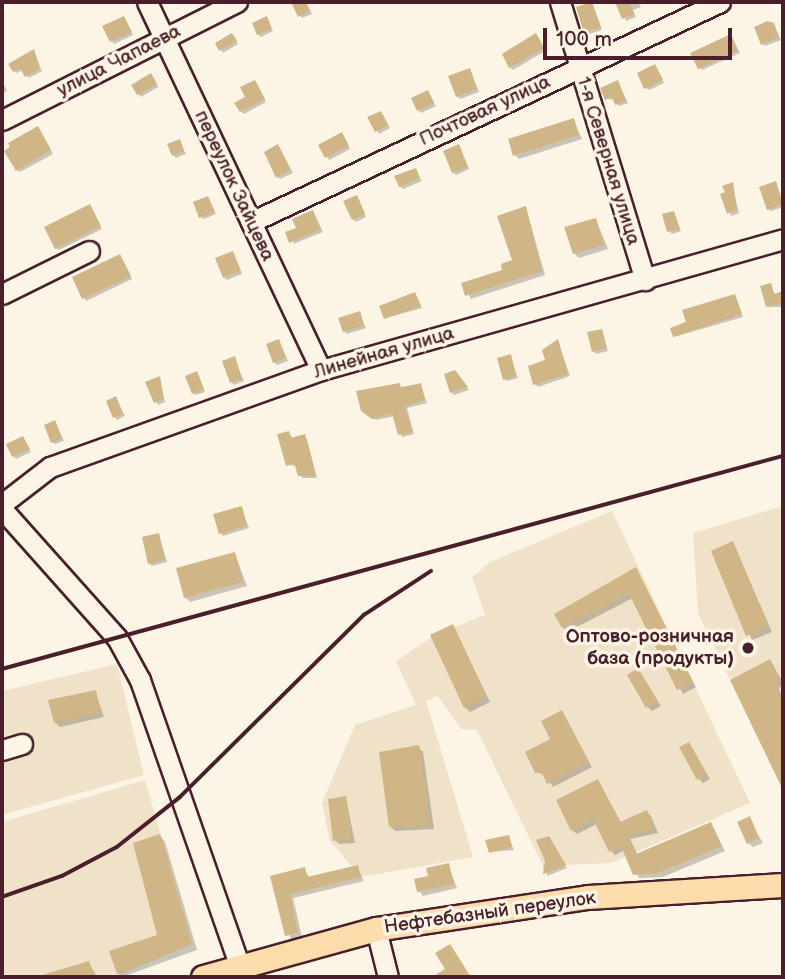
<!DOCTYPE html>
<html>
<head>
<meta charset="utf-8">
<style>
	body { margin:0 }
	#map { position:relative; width:785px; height:979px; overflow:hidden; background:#fcf5e5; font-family:"Balsamiq Sans",sans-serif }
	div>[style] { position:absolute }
	.built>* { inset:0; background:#efe2c8 }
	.shadow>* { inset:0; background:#0003 }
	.building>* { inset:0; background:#d0b686 }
	.roads { filter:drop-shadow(2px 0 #4a1f2b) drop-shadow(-2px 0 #4a1f2b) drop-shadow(0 2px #4a1f2b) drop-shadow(0 -2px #4a1f2b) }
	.minor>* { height:19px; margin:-9.5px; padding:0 9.5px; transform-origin:9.5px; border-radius:9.5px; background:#fcf5e5 }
	.major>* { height:23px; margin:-11.5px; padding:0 11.5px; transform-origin:11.5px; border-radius:11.5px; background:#fddcac }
	.rail>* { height:3.5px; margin:-1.75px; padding:0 1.75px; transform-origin:1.75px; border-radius:1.75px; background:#4a1f2b }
	.dots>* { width:19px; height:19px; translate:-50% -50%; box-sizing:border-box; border:4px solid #fcf5e5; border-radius:50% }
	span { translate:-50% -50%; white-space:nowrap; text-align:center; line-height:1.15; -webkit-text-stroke:7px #fcf5e5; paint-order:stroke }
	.street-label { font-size:19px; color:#4a1f2b }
	.poi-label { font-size:19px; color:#4a1f2b; font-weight:700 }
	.right { translate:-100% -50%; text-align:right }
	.frame { position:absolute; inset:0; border:4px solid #4a1f2b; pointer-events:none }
	.scale { position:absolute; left:543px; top:28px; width:189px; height:32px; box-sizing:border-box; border:4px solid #4a1f2b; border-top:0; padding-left:9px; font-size:21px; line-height:24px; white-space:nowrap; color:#4a1f2b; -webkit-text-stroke:5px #fcf5e5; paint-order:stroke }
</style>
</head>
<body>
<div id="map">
	<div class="built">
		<i style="clip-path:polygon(783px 506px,783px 790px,698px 613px,693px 533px)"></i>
		<i style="clip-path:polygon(612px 511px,750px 803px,611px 863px,566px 865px,543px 874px,543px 866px,477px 730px,461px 729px,438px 696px,426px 701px,473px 857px,361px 877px,330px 841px,322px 803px,355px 725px,416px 705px,396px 661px,438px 633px,485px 615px,472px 577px,490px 562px)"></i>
		<i style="clip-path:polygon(117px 664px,144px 775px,2px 815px,2px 691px)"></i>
		<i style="clip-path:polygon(145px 780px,192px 944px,114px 977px,2px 977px,2px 822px)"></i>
	</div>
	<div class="shadow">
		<i style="clip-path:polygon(298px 2px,306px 2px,312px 14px,302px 18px,294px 3px)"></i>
		<i style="clip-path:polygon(617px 2px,638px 2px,641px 7px,633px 10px,636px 17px,626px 21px)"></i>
		<i style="clip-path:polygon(592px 4px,602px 30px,589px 34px,586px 32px)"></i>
		<i style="clip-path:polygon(124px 18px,133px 35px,114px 44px,112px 41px)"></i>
		<i style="clip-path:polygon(266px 19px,273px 31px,261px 37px,258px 34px)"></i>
		<i style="clip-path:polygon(773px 25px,781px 40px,765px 46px,763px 44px)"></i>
		<i style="clip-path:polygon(731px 36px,740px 53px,702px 70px,700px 68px)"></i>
		<i style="clip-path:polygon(235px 38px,238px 44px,223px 53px,217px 44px)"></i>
		<i style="clip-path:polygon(539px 38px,545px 51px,513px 70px,510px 67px)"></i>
		<i style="clip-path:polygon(33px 52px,42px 71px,29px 78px,23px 70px,17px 73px,14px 71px)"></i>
		<i style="clip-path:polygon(655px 66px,664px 83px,649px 90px,646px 88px)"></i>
		<i style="clip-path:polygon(470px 70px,479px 92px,460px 99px,457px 96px)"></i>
		<i style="clip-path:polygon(154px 78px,158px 87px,141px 97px,138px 94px)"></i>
		<i style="clip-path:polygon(2px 80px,7px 91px,2px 94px)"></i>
		<i style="clip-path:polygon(618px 82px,628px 103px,619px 106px,615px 100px,607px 99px)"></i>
		<i style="clip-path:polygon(257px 84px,266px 102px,244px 114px,241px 111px)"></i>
		<i style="clip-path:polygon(428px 92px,436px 106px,421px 113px,418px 110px)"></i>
		<i style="clip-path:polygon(383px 115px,390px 128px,379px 134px,370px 118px)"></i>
		<i style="clip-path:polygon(573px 120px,582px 139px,519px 159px,515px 155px)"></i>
		<i style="clip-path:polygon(40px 131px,53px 154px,20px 172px,17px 170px)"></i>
		<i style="clip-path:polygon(344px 137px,350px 149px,329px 160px,321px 145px)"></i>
		<i style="clip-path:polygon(179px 141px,186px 154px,176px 158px,173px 155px)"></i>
		<i style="clip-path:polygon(278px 146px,293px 173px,280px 179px,278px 177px)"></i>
		<i style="clip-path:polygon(458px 146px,469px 169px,456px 175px,453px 172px)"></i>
		<i style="clip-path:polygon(415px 170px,422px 181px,403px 189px,400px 186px)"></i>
		<i style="clip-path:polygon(776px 183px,783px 207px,771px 211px,768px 209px)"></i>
		<i style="clip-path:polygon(732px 184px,739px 213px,731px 216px,727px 193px)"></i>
		<i style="clip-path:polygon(208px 198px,216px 214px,204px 219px,201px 217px)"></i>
		<i style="clip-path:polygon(359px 200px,366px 217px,356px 222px,353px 219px)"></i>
		<i style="clip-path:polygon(90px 207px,102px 229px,59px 250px,56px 248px)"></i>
		<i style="clip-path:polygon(526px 208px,545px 275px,471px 299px,463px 284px,504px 271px,515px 262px)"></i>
		<i style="clip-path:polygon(313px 212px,323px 232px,293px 244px,298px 229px)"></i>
		<i style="clip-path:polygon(674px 213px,681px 231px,672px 234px,669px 231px)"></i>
		<i style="clip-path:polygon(596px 220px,608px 249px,579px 258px,574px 253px)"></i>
		<i style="clip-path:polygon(232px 253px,242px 274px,227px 280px,224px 277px)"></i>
		<i style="clip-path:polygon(120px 256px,132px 279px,86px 301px,84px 298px)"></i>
		<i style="clip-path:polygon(771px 285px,775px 295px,783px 293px,783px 307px,768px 307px)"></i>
		<i style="clip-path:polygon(415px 294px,422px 308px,386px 318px,382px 307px)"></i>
		<i style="clip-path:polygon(734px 296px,743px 317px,674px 337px,672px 329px)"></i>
		<i style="clip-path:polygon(359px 313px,366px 328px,347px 334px,344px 331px)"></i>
		<i style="clip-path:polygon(601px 331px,608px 351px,596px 354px,594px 351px)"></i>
		<i style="clip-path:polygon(279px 341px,288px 361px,277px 365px,274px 362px)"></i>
		<i style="clip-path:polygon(558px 342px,570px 376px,538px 387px,535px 384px)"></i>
		<i style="clip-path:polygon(510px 356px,518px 378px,507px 381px,504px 379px)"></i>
		<i style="clip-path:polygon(234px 358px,244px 381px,234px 385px,231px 382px)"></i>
		<i style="clip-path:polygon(197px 373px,205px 392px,196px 395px,193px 393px)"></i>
		<i style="clip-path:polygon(457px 375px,469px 390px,454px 395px,452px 392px)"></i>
		<i style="clip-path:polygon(159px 378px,165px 402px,158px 405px,156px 402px)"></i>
		<i style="clip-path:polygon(420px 384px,427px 403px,407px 408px,414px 434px,402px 437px,395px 416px,376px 420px,365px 414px,358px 393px)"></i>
		<i style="clip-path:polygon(116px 399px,125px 416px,117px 420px,115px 417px)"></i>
		<i style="clip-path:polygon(55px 422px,64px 441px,55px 444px,52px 442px)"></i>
		<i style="clip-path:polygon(289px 433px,293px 439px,307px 439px,317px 478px,302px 478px,297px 466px,287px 465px)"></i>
		<i style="clip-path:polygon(23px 438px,31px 452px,16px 459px,13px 456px)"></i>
		<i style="clip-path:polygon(241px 508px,249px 528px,223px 536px,221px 533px)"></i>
		<i style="clip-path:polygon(159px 535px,167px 562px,152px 566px,149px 563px)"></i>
		<i style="clip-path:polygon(733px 543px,772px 632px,752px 640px,713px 552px)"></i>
		<i style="clip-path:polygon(235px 554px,247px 586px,190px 602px,186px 598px,178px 569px)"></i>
		<i style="clip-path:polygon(636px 569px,696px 687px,683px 694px,633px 598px,567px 632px,563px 627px)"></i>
		<i style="clip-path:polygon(453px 626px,490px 702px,470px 712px,465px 707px)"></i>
		<i style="clip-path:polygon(770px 661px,783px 682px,779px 689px,783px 699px,783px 786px,732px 681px)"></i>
		<i style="clip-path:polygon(638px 671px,661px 706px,652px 711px,648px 707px)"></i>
		<i style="clip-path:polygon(95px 691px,104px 717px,60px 727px,55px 722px)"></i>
		<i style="clip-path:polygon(562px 712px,592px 767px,553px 787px,545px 775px,536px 772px)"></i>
		<i style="clip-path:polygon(689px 744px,710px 779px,703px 783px,698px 778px)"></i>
		<i style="clip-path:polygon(418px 747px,423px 752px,434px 829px,395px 831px,390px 826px)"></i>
		<i style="clip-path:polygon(598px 781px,622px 824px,647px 812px,651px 816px,658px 833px,630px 839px,638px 855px,711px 824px,725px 851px,663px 877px,639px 878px,625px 850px,615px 855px,611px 851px,597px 824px,577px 834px,572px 830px)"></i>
		<i style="clip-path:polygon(346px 798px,355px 843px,339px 844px,335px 840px)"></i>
		<i style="clip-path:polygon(749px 819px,763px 843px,753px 847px,748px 843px)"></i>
		<i style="clip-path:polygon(160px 836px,165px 842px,197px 950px,122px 977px,118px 973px,160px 937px)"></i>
		<i style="clip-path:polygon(508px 836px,514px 850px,490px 852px)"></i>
		<i style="clip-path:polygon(551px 841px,567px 868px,547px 876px,546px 861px)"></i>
		<i style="clip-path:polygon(448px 865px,457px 888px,423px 896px,419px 891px,430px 878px)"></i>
		<i style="clip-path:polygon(357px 867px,364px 881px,293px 898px,302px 937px,291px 940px,272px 878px,304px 869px,310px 878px)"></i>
		<i style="clip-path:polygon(89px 963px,97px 977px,39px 977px)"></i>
	</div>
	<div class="building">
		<i style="clip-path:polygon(291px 2px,306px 2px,310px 11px,298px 17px)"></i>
		<i style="clip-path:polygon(592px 2px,601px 27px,584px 33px,576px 7px)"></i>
		<i style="clip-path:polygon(615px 2px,629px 2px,634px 14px,622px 19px)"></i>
		<i style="clip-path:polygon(124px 16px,132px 32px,110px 42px,102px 26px)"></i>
		<i style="clip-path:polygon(267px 16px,272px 29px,257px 35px,252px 23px)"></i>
		<i style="clip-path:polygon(767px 21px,774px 23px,779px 37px,761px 45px,754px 27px)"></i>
		<i style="clip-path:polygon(232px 33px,237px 41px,219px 51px,215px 43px)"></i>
		<i style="clip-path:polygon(536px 33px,544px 48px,509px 68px,502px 54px)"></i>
		<i style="clip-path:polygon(731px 34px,738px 51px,698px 69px,690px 53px)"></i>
		<i style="clip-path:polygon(34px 49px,40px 68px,25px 77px,20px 68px,13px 72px,8px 64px)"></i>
		<i style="clip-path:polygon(655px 64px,663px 80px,644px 89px,637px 73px)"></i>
		<i style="clip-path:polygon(470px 68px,477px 89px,456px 97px,448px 76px)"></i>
		<i style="clip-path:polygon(151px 73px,157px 84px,137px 95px,131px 85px)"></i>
		<i style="clip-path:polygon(255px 80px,265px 99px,240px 112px,234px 103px,245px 97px,240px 87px)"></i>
		<i style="clip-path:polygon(618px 80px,626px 101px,615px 105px,612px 97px,605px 100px,600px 88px)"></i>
		<i style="clip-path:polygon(428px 90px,434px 103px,417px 111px,411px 98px)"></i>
		<i style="clip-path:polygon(381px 111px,388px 125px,375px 132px,367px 117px)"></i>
		<i style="clip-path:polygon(574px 118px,579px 135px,513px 156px,508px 139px)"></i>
		<i style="clip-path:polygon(38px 126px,51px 150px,16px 171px,4px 151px,10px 147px,8px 143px)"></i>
		<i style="clip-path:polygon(342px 132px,349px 146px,325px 158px,318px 145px)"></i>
		<i style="clip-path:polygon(180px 139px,184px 151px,172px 156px,167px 144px)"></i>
		<i style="clip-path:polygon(278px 144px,291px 170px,276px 178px,264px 152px)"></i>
		<i style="clip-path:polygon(459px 144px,468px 167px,452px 173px,443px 151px)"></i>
		<i style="clip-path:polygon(416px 168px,420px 178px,399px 187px,394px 176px)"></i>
		<i style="clip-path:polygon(776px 181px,783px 204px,767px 210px,759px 187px)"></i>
		<i style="clip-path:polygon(733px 182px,737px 210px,727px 214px,720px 194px,725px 192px,722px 186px)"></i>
		<i style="clip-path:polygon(357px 195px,365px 214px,352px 220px,343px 201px)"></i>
		<i style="clip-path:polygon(208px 196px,215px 212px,199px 218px,193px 202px)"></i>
		<i style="clip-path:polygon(90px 204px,101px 226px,55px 249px,44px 227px)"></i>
		<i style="clip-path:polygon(526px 206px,542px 271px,465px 296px,461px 283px,502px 270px,501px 264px,512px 260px,497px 216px)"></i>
		<i style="clip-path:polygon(313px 210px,321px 229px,289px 243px,285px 232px,296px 228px,292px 219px)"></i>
		<i style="clip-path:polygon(674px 211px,680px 229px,667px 232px,662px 214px)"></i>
		<i style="clip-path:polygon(596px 218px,604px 245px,573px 254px,564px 227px)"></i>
		<i style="clip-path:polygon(233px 251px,241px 271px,223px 278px,215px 258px)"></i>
		<i style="clip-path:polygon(120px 254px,131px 276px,82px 299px,72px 277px)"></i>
		<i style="clip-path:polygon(771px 283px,774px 294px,783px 291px,783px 303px,766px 307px,760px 286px)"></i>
		<i style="clip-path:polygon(415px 292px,421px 306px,384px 319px,379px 306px)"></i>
		<i style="clip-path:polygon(735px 294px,742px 314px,673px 337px,670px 328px,686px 322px,682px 310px)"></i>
		<i style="clip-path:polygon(360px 311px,364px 325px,343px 332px,338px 318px)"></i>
		<i style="clip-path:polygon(602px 329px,607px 348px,592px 352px,587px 332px)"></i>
		<i style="clip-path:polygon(279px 339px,286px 358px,273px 363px,266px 344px)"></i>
		<i style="clip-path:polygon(558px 339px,568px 374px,533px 385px,528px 366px,545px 360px,542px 350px)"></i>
		<i style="clip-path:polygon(511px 354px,516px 376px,503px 380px,497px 358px)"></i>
		<i style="clip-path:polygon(235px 356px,242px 379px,230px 383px,222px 361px)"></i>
		<i style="clip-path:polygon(455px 370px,468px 387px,450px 393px,444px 374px)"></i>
		<i style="clip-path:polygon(197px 371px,204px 389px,192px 394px,185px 376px)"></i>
		<i style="clip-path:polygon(160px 376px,164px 399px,154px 403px,145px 382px)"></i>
		<i style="clip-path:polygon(400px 383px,401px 388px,421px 383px,425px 400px,405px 406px,412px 432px,398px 435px,392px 413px,372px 419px,361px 411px,356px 391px)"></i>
		<i style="clip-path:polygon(116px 396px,123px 414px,113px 418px,106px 401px)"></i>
		<i style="clip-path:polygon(55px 420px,62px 438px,51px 443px,44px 425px)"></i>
		<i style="clip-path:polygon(289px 431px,291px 438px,305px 434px,316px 476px,298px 476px,294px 463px,286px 466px,277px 434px)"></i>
		<i style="clip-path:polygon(23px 436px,30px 449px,12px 457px,6px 444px)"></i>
		<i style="clip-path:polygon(242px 506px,247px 526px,219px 534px,213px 514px)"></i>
		<i style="clip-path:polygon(159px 533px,165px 560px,148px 564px,142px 537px)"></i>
		<i style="clip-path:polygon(733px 541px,769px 627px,746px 636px,711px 551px)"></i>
		<i style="clip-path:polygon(235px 552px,243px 582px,184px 598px,176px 568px)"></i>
		<i style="clip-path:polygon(636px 567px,693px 682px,677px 690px,629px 594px,562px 628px,554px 614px)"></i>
		<i style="clip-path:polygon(453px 624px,487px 697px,464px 708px,430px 635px)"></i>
		<i style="clip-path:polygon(770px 659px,781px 680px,775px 684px,783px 702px,783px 790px,730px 680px)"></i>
		<i style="clip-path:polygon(638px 668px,658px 701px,646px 708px,627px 675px)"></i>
		<i style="clip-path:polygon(96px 690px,101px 713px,54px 723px,48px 700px)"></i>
		<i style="clip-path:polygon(562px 710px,589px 762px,547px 784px,541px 771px,535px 773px,525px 752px,550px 739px,541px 721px)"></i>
		<i style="clip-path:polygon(689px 742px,707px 774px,697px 780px,679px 747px)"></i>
		<i style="clip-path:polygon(419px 745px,430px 825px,389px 827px,379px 752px)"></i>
		<i style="clip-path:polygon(598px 779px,620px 822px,647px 810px,655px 829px,627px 835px,636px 854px,711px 822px,722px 846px,658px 873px,633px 875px,621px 846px,609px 852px,593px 819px,571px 831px,556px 800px)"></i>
		<i style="clip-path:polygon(346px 796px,351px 839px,333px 841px,328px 799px)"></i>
		<i style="clip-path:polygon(750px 816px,759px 838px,747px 844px,737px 822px)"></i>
		<i style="clip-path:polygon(160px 834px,192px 944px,117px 974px,109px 951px,157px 935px,133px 843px)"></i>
		<i style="clip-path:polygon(509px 835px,512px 847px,489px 853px,485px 840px)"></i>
		<i style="clip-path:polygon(549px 836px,566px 865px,543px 874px,545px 861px,536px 840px)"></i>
		<i style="clip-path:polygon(449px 863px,454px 884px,417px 892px,414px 879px,428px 876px,426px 868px)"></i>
		<i style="clip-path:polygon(358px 865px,361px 877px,290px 894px,298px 933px,285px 936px,270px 876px,305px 867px,307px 877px)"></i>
		<i style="clip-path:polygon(450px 944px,471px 977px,432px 977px,445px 969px,435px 953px)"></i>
		<i style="clip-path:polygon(89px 961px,94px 977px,42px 977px,42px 975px)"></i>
	</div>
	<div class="roads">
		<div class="minor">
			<i style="left:147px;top:2px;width:407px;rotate:64.7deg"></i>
			<i style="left:560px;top:2px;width:291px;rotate:73deg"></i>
			<i style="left:2px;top:120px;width:263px;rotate:-26.7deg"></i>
			<i style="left:251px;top:222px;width:518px;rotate:-25.13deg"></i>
			<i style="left:2px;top:294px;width:97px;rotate:-26.3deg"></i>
			<i style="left:2px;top:504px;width:61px;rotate:-37.6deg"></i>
			<i style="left:50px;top:467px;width:288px;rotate:-19.7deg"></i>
			<i style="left:321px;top:370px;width:480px;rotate:-15.8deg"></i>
			<i style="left:2px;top:509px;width:173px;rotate:48.3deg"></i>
			<i style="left:117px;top:638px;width:48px;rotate:61.3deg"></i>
			<i style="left:140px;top:680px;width:302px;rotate:70.8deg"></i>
			<i style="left:2px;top:750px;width:21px;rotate:-17deg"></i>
			<i style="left:376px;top:929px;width:49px;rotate:76deg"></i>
		</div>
		<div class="major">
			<i style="left:203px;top:977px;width:180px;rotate:-15.5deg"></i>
			<i style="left:376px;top:929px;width:214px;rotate:-8.6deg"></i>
			<i style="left:588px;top:897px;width:195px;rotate:-3.5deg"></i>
		</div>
	</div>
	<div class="rail">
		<i style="left:2px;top:669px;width:810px;rotate:-15.26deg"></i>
		<i style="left:2px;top:897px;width:64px;rotate:-19.3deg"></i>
		<i style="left:62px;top:876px;width:62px;rotate:-27.8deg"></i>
		<i style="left:117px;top:847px;width:80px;rotate:-38.4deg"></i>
		<i style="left:180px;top:797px;width:259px;rotate:-44.7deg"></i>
		<i style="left:364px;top:615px;width:80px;rotate:-33.3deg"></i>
	</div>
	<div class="dots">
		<i style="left:748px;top:648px;background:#4a1f2b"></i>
	</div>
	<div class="street-label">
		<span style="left:119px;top:61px;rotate:-27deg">улица Чапаева</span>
		<span style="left:485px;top:111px;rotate:-25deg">Почтовая улица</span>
		<span style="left:608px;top:161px;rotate:73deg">1-я Северная улица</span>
		<span style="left:234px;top:186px;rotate:65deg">переулок Зайцева</span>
		<span style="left:384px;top:353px;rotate:-16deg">Линейная улица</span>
		<span style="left:490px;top:913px;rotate:-8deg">Нефтебазный переулок</span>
	</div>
	<div class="poi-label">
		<span class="right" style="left:734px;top:648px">Оптово-розничная<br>база (продукты)</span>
	</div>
	<div class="frame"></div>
	<div class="scale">100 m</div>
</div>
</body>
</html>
